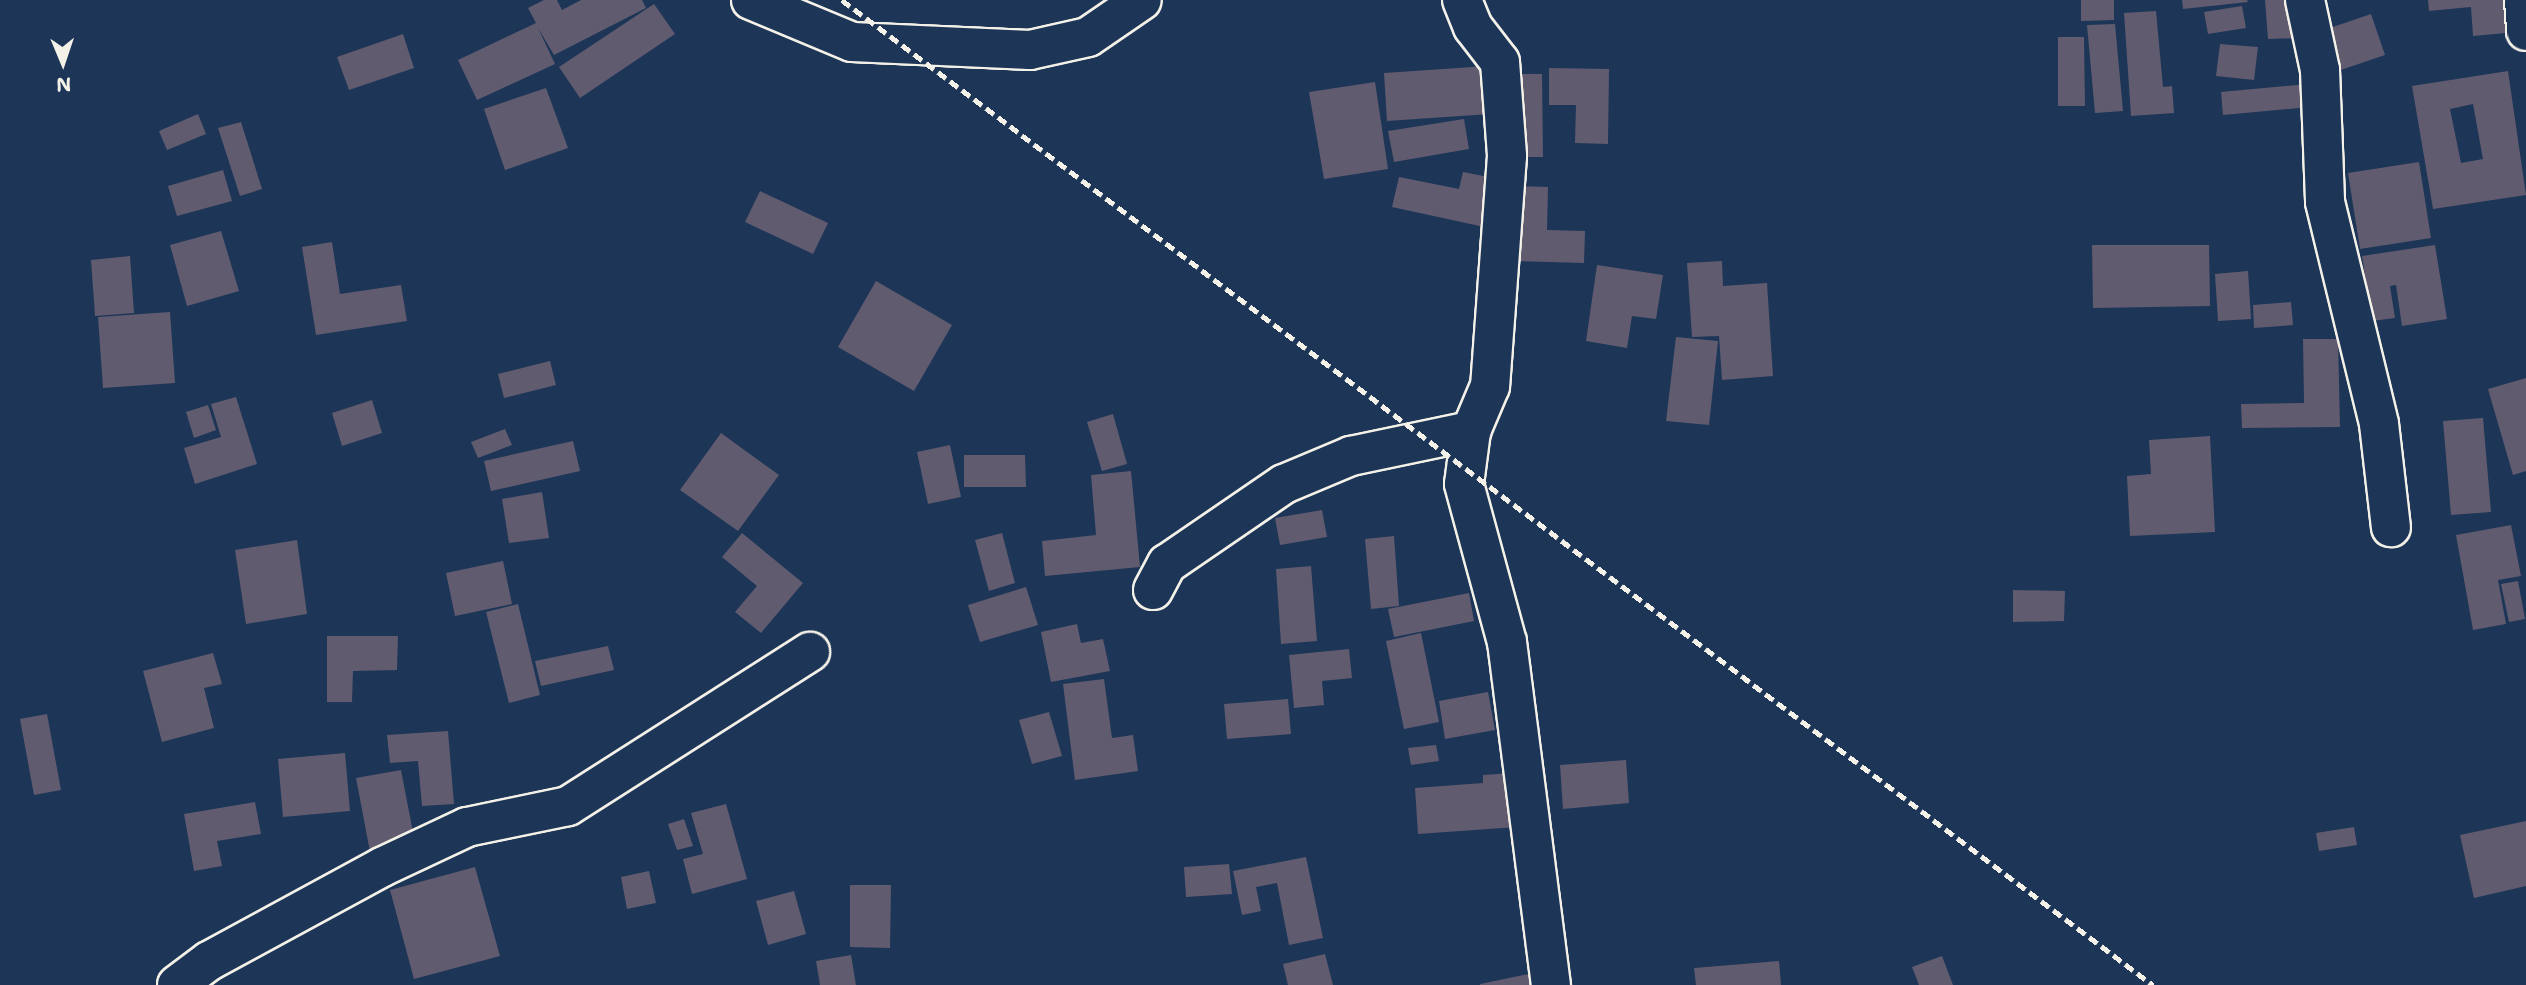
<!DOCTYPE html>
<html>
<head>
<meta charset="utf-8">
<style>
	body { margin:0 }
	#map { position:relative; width:2526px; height:985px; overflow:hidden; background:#1d3557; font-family:"Shantell Sans",sans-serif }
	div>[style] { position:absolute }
	.building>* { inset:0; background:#605b6f }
	.roads { filter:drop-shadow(2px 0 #f4f1e8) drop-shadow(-2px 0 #f4f1e8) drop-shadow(0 2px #f4f1e8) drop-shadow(0 -2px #f4f1e8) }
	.minor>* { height:38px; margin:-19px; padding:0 19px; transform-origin:19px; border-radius:19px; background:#1d3557 }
	.rail>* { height:5px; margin-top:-2.5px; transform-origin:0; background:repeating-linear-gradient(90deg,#f4f1e8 0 10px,transparent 0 15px) }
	span { translate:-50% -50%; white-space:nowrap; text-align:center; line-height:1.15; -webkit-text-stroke:5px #1d3557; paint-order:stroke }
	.north { position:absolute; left:28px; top:28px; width:70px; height:70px; -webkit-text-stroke:5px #1d3557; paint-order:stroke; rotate:178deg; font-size:19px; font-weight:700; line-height:28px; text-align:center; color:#f4f1e8 }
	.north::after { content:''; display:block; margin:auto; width:24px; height:32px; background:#f4f1e8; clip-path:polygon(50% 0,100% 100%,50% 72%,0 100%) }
</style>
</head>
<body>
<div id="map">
	<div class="building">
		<i style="clip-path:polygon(544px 0,557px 0,562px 10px,581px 0,642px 0,646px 8px,554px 55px,538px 28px,555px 64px,477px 100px,458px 60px,536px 23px,528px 8px)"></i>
		<i style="clip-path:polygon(2081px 0,2114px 0,2114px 20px,2081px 21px)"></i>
		<i style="clip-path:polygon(2182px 0,2247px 0,2248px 2px,2183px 9px)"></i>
		<i style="clip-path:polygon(2265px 0,2295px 0,2298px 38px,2268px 39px)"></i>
		<i style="clip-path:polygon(2428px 0,2503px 0,2506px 33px,2473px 36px,2471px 7px,2429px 11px)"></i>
		<i style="clip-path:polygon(654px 4px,675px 34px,580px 98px,559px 67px)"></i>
		<i style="clip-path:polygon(2242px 6px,2246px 28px,2208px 34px,2204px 12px)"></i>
		<i style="clip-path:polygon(2156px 11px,2163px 87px,2172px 86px,2174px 113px,2131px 116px,2124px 13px)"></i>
		<i style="clip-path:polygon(2371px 14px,2385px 55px,2338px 71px,2324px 30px)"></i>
		<i style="clip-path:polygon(2115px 24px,2123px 111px,2095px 113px,2087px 25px)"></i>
		<i style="clip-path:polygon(403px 34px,414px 68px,349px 90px,337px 57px)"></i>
		<i style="clip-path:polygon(2058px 37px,2084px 37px,2085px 106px,2058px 106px)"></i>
		<i style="clip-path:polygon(2220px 44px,2258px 47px,2254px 80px,2216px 76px)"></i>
		<i style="clip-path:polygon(1487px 66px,1490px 114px,1387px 121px,1384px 73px)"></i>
		<i style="clip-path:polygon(1549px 68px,1609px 69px,1608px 144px,1575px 143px,1576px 105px,1549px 105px)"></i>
		<i style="clip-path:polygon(evenodd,2508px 71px,2526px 195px,2433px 209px,2412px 86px,2508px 71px,2473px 104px,2483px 159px,2461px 163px,2450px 109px,2473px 104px)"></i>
		<i style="clip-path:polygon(1518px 74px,1542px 74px,1543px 157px,1519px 157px)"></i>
		<i style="clip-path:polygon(1375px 82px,1388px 169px,1324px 179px,1309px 92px)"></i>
		<i style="clip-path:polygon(2308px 84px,2310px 107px,2223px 115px,2221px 92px)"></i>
		<i style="clip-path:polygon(546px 88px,568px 148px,505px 170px,484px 109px)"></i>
		<i style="clip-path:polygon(198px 114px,206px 134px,167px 150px,159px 131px)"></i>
		<i style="clip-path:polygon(1464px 119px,1469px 149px,1394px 162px,1388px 131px)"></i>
		<i style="clip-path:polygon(241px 122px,262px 189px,240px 196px,218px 128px)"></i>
		<i style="clip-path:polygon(2419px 162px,2431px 238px,2360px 249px,2348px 173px)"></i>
		<i style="clip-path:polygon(223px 170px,232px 201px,177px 216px,168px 186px)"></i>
		<i style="clip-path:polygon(1463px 172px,1499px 179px,1489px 228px,1392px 207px,1399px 177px,1459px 189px)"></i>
		<i style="clip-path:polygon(1516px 186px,1548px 187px,1547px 230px,1585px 231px,1584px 263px,1515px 261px)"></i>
		<i style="clip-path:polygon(760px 191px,828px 223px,813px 254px,745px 222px)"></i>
		<i style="clip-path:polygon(221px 231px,239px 291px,187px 306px,170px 245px)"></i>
		<i style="clip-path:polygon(332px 242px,340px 294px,401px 285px,407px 321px,316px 335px,302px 247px)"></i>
		<i style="clip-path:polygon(2092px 245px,2209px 245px,2210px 306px,2093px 308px)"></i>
		<i style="clip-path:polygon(2435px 245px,2447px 319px,2402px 326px,2396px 285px,2390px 286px,2395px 318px,2372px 321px,2362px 256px)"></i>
		<i style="clip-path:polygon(130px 256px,134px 313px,95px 316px,91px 260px)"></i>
		<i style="clip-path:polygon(1722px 261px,1723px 286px,1767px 283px,1773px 376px,1722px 380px,1719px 336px,1692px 337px,1687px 263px)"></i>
		<i style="clip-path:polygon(1597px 265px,1663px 275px,1656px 319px,1632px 316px,1627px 348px,1586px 341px)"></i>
		<i style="clip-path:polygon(2248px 271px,2251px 319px,2218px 321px,2215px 274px)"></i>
		<i style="clip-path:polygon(876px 281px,952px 325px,914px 391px,838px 347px)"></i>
		<i style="clip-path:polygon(2291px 302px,2293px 325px,2254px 328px,2253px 305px)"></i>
		<i style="clip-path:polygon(170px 312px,175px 383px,103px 388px,98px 317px)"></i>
		<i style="clip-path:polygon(1676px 337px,1718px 341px,1709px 425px,1666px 421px)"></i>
		<i style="clip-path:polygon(2303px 339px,2338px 339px,2340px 427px,2242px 428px,2241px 404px,2304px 403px)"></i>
		<i style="clip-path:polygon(550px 361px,556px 385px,504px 398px,498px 374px)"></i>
		<i style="clip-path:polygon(2526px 378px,2526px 471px,2513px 475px,2488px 389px)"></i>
		<i style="clip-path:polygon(236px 397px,257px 464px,195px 484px,184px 448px,221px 437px,211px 404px)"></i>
		<i style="clip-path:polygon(372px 400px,382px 433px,342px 446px,332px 413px)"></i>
		<i style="clip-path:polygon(208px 405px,216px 430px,194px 438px,186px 412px)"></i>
		<i style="clip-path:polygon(1113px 414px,1127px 464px,1102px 471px,1087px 422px)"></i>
		<i style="clip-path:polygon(2483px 418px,2491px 512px,2451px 515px,2443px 421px)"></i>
		<i style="clip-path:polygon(505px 429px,512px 445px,478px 458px,471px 442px)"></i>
		<i style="clip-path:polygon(721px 433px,779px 475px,738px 531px,680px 490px)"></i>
		<i style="clip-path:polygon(2210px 436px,2215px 532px,2130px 536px,2127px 476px,2151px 474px,2149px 440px)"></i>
		<i style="clip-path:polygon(573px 441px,580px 471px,491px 491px,484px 461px)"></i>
		<i style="clip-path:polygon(950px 445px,961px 497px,928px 504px,917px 452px)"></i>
		<i style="clip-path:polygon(964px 455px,1025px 455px,1026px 487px,964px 487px)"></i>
		<i style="clip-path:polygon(1131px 471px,1140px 567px,1045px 576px,1042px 541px,1096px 535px,1091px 475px)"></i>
		<i style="clip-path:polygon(542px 492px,549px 538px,509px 543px,502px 499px)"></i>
		<i style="clip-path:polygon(1322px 510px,1327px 537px,1280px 545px,1275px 518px)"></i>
		<i style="clip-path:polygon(2511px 525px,2521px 576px,2498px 580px,2506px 624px,2473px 630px,2456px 535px)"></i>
		<i style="clip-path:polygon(742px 533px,803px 583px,761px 633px,735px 612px,757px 586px,722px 557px)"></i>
		<i style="clip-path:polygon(1002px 533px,1015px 583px,989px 591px,975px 540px)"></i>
		<i style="clip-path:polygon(1394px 536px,1399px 606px,1371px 609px,1365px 539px)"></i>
		<i style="clip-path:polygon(297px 540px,307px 614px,246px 624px,235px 550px)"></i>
		<i style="clip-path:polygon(503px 561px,512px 604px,455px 616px,446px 573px)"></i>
		<i style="clip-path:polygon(1311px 566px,1317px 641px,1281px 644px,1276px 569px)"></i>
		<i style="clip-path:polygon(2518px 581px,2525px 619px,2509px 622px,2501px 584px)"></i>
		<i style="clip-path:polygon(1026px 587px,1038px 625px,980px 642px,968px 605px)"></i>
		<i style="clip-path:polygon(2013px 590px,2065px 591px,2064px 621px,2013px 622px)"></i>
		<i style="clip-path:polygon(1469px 593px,1474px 621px,1394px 637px,1388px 609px)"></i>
		<i style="clip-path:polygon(518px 604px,540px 695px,509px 703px,486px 612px)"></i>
		<i style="clip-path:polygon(1077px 624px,1081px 643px,1103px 639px,1110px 671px,1051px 682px,1041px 632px)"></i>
		<i style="clip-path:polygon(1421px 633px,1439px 722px,1404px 729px,1386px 641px)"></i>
		<i style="clip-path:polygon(327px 636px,398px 636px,397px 670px,353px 671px,352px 702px,327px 702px)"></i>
		<i style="clip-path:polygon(608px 646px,614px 670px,541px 686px,535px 661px)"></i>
		<i style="clip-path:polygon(1349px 649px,1352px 678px,1322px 681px,1324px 705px,1294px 708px,1289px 655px)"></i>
		<i style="clip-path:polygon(213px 653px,222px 684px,204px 688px,214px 728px,162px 742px,143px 671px)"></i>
		<i style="clip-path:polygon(1104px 679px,1112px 738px,1133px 735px,1138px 771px,1075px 780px,1063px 684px)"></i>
		<i style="clip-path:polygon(1488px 692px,1495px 730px,1445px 739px,1439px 701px)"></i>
		<i style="clip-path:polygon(1288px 699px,1291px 734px,1227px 739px,1224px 704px)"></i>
		<i style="clip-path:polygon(1049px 712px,1062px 756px,1032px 764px,1019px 720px)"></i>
		<i style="clip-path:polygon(47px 714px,61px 790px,34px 795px,20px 719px)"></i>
		<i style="clip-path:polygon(448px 731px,454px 804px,422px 806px,418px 761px,390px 763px,387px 735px)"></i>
		<i style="clip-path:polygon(1436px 745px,1439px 761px,1411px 765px,1408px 748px)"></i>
		<i style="clip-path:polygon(345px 753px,350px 811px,283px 817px,278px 759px)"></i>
		<i style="clip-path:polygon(1626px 760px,1629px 803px,1563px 809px,1560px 765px)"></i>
		<i style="clip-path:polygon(401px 770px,416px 848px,371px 857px,356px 778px)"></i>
		<i style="clip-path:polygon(1513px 773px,1517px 827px,1418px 834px,1415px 788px,1483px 783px,1483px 775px)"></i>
		<i style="clip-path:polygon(255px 802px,261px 834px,217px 841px,222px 866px,194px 871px,184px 814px)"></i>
		<i style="clip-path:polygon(726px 804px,747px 879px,692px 894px,683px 859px,703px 854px,691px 813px)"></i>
		<i style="clip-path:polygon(684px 819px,693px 846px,677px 850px,668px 824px)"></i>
		<i style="clip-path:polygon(2526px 821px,2526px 886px,2474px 898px,2460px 835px)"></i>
		<i style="clip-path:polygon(2354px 827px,2357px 845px,2319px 851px,2316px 833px)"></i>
		<i style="clip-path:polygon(1306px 857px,1323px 938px,1289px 945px,1277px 883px,1256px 887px,1261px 911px,1242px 915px,1233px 871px)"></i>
		<i style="clip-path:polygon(1229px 864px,1232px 894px,1186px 897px,1184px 867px)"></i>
		<i style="clip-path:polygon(475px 867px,500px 956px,414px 979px,390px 890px)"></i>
		<i style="clip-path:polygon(649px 871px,656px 903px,627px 909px,621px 877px)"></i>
		<i style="clip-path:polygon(850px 885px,891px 885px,890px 948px,850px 947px)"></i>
		<i style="clip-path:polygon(794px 891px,806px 934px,768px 945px,756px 901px)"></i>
		<i style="clip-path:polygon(1325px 954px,1333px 985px,1288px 985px,1283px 964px)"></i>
		<i style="clip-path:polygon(851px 955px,856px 985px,820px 985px,816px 961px)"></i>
		<i style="clip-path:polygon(1942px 956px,1953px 985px,1919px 985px,1912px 967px)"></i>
		<i style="clip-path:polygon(1779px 961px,1781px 985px,1696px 985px,1694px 968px)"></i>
		<i style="clip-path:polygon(1529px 974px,1531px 985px,1480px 985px,1480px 984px)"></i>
	</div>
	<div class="roads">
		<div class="minor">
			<i style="left:751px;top:0;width:109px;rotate:22.6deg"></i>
			<i style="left:852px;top:42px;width:178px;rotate:2.6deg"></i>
			<i style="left:1030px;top:50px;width:59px;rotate:-12.6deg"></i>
			<i style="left:1088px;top:37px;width:65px;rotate:-34.4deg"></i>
			<i style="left:1462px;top:0;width:29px;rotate:68deg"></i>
			<i style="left:1473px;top:27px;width:44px;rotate:52.4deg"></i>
			<i style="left:1500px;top:62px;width:94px;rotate:85.7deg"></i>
			<i style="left:1507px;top:156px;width:231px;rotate:94.2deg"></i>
			<i style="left:1490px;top:386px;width:49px;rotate:112.9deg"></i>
			<i style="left:1471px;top:431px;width:53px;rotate:97.5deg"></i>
			<i style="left:1464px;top:484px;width:164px;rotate:74.8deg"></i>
			<i style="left:1507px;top:642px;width:346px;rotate:82.7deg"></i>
			<i style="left:2305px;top:0;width:72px;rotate:77.9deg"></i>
			<i style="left:2320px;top:70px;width:132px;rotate:87.8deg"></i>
			<i style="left:2325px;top:202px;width:228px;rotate:76.3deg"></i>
			<i style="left:2379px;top:424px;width:104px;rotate:83.4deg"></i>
			<i style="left:2524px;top:0;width:31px;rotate:86deg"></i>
			<i style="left:1153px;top:590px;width:30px;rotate:-62deg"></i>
			<i style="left:1167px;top:564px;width:142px;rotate:-34.4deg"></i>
			<i style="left:1284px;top:484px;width:73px;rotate:-22.7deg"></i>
			<i style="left:1351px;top:456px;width:123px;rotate:-11.8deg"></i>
			<i style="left:177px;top:985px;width:40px;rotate:-37deg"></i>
			<i style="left:209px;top:961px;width:197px;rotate:-28.5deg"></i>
			<i style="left:382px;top:867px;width:94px;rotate:-25.2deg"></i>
			<i style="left:467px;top:827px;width:103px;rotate:-11.7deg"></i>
			<i style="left:568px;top:806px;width:287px;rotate:-32.5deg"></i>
		</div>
	</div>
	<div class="rail">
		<i style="left:842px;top:0;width:1640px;rotate:36.92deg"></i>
	</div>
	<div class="north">N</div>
</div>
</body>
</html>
